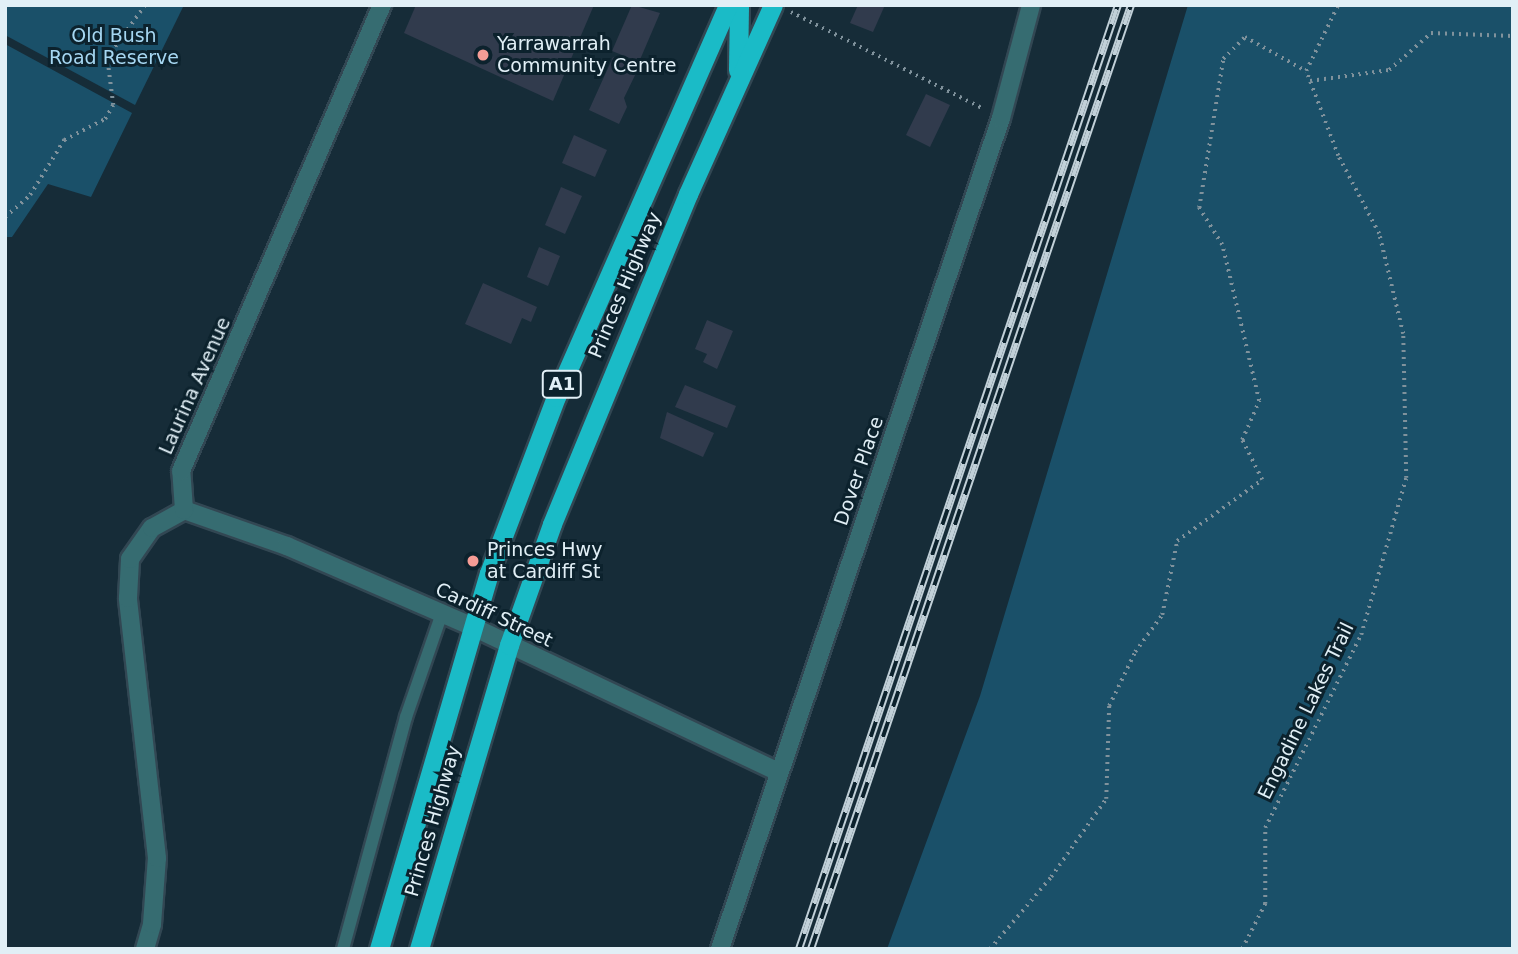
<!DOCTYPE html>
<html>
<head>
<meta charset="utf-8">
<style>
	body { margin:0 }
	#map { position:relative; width:1518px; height:954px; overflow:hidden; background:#162c38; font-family:"DejaVu Sans",sans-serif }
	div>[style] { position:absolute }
	.green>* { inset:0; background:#1a5069 }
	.building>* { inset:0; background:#313b4d }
	.path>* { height:3.5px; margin-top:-1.75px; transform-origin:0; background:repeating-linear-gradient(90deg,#80929c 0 2px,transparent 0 7px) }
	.roads { filter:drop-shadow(2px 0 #324753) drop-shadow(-2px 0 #324753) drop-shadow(0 2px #324753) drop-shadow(0 -2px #324753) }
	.service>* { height:12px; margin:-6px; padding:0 6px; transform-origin:6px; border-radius:6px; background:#366c71 }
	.minor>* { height:18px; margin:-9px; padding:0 9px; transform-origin:9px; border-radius:9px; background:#366c71 }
	.trunk>* { height:19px; margin:-9.5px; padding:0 9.5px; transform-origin:9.5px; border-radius:9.5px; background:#1abbc7 }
	.rail>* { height:8px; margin-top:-4px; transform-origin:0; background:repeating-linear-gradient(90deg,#0c222d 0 16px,#c1d0d8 0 32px); box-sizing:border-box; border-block:2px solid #c1d0d8 }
	.dots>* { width:19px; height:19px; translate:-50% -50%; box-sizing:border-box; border:4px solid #0c222d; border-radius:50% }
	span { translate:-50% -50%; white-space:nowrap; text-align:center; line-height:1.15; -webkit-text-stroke:6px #0c222d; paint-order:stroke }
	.shield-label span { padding:2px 5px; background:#0c222d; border:2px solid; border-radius:5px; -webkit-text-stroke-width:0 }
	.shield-label { font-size:18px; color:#e1eff6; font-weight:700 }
	.park-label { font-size:19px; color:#a6d7f2 }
	.poi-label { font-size:19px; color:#e1eff6 }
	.left { translate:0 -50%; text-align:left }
	.street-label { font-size:19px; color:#e1eff6 }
	.frame { position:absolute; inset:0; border:7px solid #e1eff6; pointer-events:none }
</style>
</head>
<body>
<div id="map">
	<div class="green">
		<i style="clip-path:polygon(5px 5px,184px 5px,135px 105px,5px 35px)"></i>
		<i style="clip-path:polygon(1188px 5px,1513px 5px,1513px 949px,887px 949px,980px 696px)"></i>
		<i style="clip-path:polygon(5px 44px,132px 113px,91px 197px,48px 184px,12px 237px,5px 237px)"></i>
	</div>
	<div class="building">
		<i style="clip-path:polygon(416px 5px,594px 5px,553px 101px,404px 33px)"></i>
		<i style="clip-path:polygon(632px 5px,660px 13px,639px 62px,612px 51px)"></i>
		<i style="clip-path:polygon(858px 5px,885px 5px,873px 32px,850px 23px)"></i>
		<i style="clip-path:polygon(613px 57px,638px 69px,624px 98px,627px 107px,619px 124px,589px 110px)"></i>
		<i style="clip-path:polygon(926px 94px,950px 105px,930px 147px,906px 135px)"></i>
		<i style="clip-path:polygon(574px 135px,607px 150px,595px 177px,562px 163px)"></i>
		<i style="clip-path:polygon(561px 187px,582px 196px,565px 234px,545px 225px)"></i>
		<i style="clip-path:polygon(539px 247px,560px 256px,548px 286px,527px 277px)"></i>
		<i style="clip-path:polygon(483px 283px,537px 307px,531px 322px,522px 318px,511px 344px,465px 324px)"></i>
		<i style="clip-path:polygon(707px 320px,733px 331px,717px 369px,703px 362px,707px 354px,695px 349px)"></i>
		<i style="clip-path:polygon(685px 385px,736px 406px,727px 428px,675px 407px)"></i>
		<i style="clip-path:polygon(667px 412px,714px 433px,703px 457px,660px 438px)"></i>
	</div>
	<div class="path">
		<i style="left:791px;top:12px;width:216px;rotate:26.7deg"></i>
		<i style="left:1310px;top:81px;width:80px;rotate:-7.9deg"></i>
		<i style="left:1389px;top:70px;width:56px;rotate:-41.4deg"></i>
		<i style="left:1431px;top:33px;width:82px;rotate:2.1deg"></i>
		<i style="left:5px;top:217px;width:33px;rotate:-41deg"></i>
		<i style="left:30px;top:195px;width:65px;rotate:-58.3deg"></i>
		<i style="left:64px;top:140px;width:46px;rotate:-27.1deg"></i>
		<i style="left:105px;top:119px;width:16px;rotate:-60deg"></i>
		<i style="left:113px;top:105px;width:47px;rotate:-97.3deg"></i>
		<i style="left:107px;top:58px;width:65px;rotate:-54.4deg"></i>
		<i style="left:990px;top:949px;width:94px;rotate:-49.7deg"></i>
		<i style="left:1051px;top:877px;width:95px;rotate:-54.8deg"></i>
		<i style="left:1106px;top:799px;width:93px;rotate:-88.2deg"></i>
		<i style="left:1109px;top:706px;width:60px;rotate:-64.3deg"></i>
		<i style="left:1135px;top:652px;width:46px;rotate:-53.9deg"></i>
		<i style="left:1162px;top:615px;width:76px;rotate:-78.5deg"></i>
		<i style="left:1177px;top:541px;width:105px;rotate:-35.7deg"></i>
		<i style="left:1262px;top:480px;width:45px;rotate:-116.6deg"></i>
		<i style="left:1242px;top:440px;width:43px;rotate:-66.4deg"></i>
		<i style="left:1259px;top:401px;width:160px;rotate:-103.3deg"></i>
		<i style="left:1222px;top:245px;width:44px;rotate:-121.9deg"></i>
		<i style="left:1199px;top:208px;width:151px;rotate:-80.8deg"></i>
		<i style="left:1223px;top:59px;width:31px;rotate:-45deg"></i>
		<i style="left:1245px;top:37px;width:70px;rotate:29.1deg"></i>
		<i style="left:1242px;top:949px;width:51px;rotate:-62.9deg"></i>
		<i style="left:1265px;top:904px;width:76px;rotate:-90deg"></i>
		<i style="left:1265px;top:828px;width:216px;rotate:-63.6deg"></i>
		<i style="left:1361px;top:635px;width:163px;rotate:-74deg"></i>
		<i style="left:1406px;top:478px;width:144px;rotate:-91.2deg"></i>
		<i style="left:1403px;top:334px;width:103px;rotate:-103.5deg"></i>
		<i style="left:1379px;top:234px;width:88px;rotate:-117.7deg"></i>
		<i style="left:1338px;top:156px;width:91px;rotate:-110.6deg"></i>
		<i style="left:1306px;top:71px;width:73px;rotate:-64.1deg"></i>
	</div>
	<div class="roads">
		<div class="service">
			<i style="left:343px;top:949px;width:240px;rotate:-74.8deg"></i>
			<i style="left:406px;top:717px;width:110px;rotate:-70.9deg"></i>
		</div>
		<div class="minor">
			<i style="left:184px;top:510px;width:109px;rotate:19.3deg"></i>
			<i style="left:287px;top:546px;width:201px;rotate:23.5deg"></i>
			<i style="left:471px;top:626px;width:341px;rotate:25.4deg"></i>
			<i style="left:145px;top:949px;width:26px;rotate:-74deg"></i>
			<i style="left:152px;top:924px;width:66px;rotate:-85.7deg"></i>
			<i style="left:157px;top:858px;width:262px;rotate:-96.4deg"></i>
			<i style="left:128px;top:598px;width:39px;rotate:-87deg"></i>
			<i style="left:130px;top:559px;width:38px;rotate:-55deg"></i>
			<i style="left:152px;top:528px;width:37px;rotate:-29deg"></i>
			<i style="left:184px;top:510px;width:39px;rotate:-94deg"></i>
			<i style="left:181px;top:471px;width:508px;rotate:-66.67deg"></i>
			<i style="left:720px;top:949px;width:877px;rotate:-71.32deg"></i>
			<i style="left:1001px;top:118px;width:117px;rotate:-75.1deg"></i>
		</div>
		<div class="trunk">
			<i style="left:738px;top:70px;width:65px;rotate:-89.1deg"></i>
			<i style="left:379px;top:949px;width:392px;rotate:-73.7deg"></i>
			<i style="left:489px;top:573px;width:188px;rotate:-69.2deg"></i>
			<i style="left:556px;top:397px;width:428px;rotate:-66.3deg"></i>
			<i style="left:419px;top:949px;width:317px;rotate:-73.5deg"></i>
			<i style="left:509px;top:645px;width:128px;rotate:-70.4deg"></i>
			<i style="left:552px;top:524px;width:357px;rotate:-67.6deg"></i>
			<i style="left:688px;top:194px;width:207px;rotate:-65.8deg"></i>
		</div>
	</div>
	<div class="rail">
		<i style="left:799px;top:949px;width:996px;rotate:-71.33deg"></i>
		<i style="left:811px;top:949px;width:997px;rotate:-71.27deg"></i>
	</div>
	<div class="dots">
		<i style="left:483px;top:55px;background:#f59c96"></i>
		<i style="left:473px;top:561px;background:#f59c96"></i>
	</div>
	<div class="shield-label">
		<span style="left:562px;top:384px">A1</span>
	</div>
	<div class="park-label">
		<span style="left:114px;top:47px">Old Bush<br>Road Reserve</span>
	</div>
	<div class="poi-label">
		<span class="left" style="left:497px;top:55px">Yarrawarrah<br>Community Centre</span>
		<span class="left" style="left:487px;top:561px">Princes Hwy<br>at Cardiff St</span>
	</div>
	<div class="street-label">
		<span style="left:625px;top:285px;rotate:-67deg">Princes Highway</span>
		<span style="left:195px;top:386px;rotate:-66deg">Laurina Avenue</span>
		<span style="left:859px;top:471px;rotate:-71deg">Dover Place</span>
		<span style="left:494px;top:615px;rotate:25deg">Cardiff Street</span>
		<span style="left:1306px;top:711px;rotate:-64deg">Engadine Lakes Trail</span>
		<span style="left:433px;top:821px;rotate:-74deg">Princes Highway</span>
	</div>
	<div class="frame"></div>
</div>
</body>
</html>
